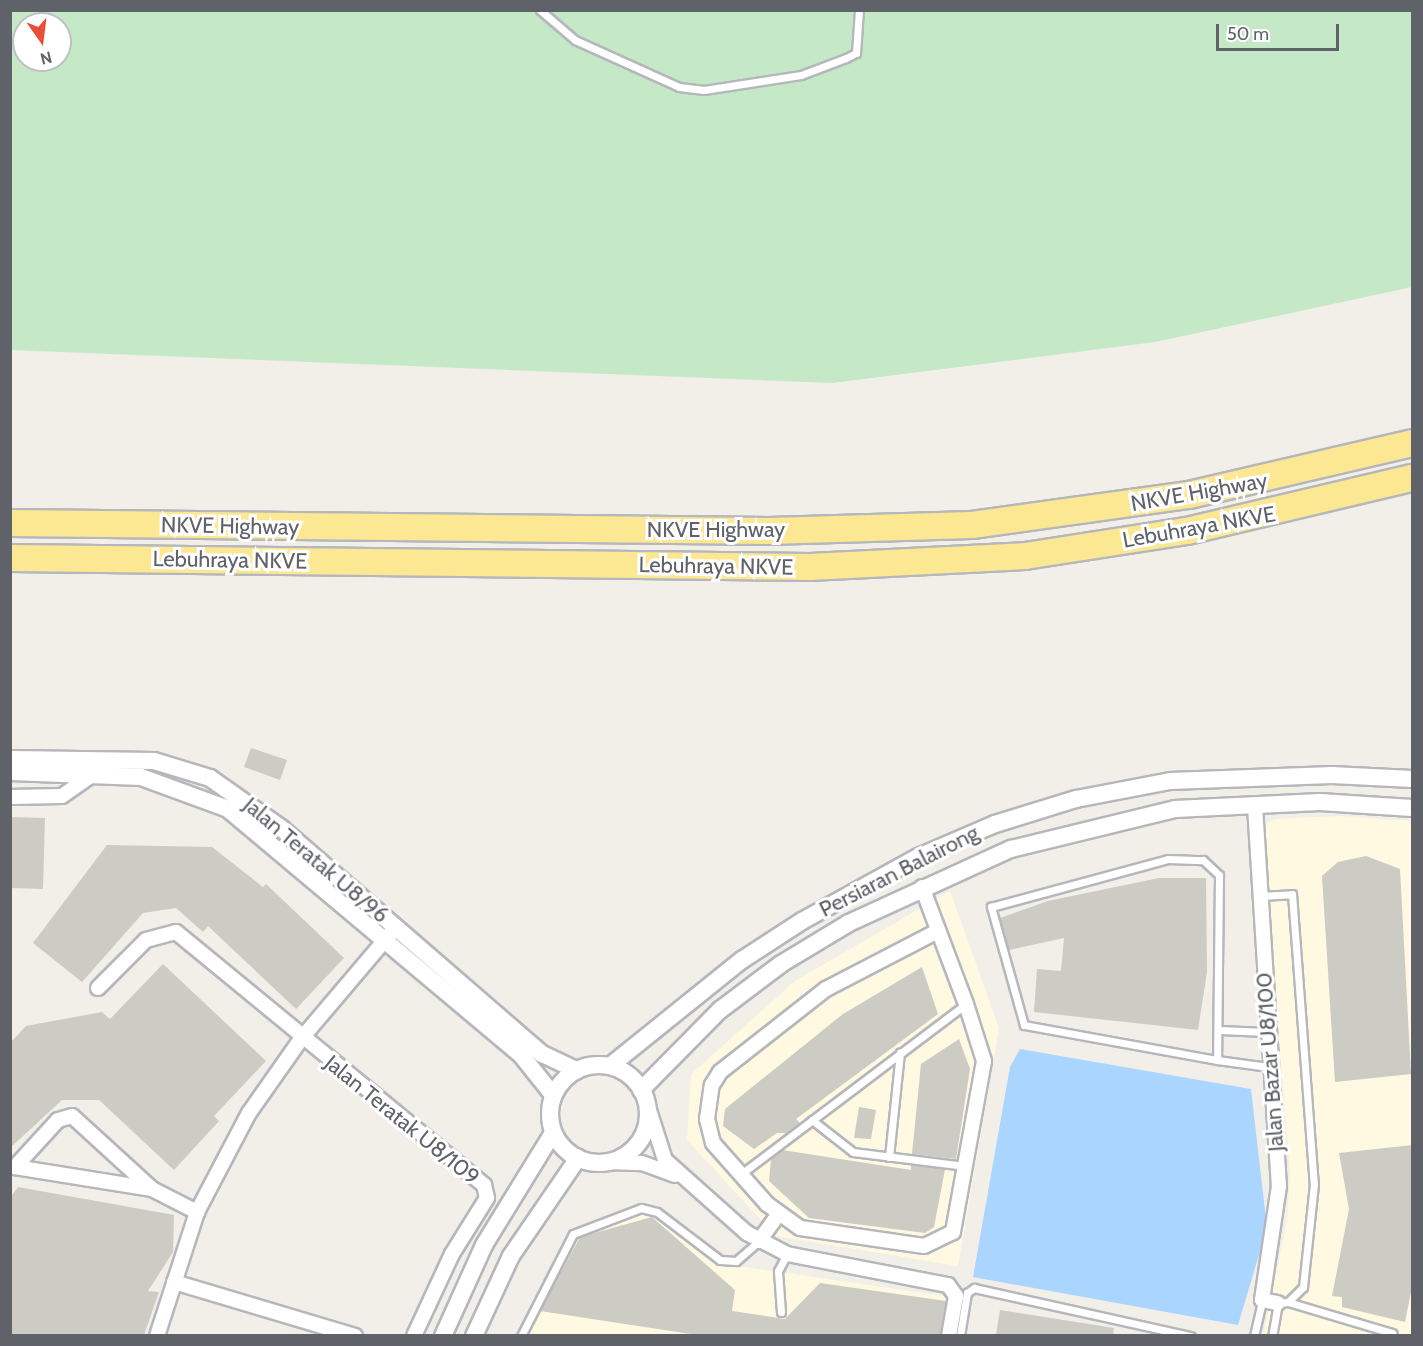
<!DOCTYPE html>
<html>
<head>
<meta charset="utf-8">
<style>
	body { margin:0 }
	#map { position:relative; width:1423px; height:1346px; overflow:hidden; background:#f1efe8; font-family:Cabin,sans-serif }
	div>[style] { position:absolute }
	.commercial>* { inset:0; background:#fef9e0 }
	.green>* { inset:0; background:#c5e8c7 }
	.water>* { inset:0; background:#aad5ff }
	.building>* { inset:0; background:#cccbc4 }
	.roads { filter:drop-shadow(2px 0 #b5b7bc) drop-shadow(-2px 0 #b5b7bc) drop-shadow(0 2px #b5b7bc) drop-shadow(0 -2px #b5b7bc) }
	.service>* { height:7px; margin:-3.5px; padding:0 3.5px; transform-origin:3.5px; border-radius:3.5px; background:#fff }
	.minor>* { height:14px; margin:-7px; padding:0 7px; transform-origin:7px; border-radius:7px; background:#fff }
	.tertiary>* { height:16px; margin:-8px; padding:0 8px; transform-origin:8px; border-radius:8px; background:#fff }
	.tertiary>.ring { margin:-8px; padding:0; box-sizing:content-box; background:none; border:16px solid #fff; border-radius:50% }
	.motorway>* { height:26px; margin:-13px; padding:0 13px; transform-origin:13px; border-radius:13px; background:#fce893 }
	span { translate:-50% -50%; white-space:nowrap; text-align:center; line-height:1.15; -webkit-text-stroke:6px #fff; paint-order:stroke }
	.street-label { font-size:22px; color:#5f6268 }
	.frame { position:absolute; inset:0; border:12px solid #5f6268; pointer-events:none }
	.north { position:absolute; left:12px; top:12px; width:60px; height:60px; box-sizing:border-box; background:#fff; border:2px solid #bfc0c3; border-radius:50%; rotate:166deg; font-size:16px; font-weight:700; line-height:24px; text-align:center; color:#5f6268 }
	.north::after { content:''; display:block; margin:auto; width:21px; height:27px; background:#e94f36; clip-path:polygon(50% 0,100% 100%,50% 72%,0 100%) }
	.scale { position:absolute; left:1216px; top:24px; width:123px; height:27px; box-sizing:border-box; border:3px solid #5f6268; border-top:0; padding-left:8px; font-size:18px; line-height:21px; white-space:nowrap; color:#5f6268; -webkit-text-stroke:4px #fff; paint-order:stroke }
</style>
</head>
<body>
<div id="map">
	<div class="commercial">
		<i style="clip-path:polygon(1339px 816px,1412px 821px,1412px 1335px,1263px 1335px,1287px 1220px,1290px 1175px,1262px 827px,1274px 819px)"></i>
		<i style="clip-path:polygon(950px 891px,999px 1028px,958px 1266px,776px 1236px,687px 1140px,691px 1074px,795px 981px)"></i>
		<i style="clip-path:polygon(641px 1211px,655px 1215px,718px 1263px,951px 1297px,945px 1335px,517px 1336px,562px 1243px)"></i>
	</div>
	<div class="green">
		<i style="clip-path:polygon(evenodd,11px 11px,1412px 11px,1412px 287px,1155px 342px,832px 383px,11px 350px,11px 11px,24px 24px,60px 24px,60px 60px,24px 60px,24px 24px)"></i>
	</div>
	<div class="water">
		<i style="clip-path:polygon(1020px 1049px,1251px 1089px,1267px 1228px,1238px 1325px,973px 1277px,1010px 1067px)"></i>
	</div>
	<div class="building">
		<i style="clip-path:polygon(251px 748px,287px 760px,280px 780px,244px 767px)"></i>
		<i style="clip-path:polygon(10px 817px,45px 818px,43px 889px,10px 888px)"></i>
		<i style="clip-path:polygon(107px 845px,212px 847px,263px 887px,266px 884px,344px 958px,296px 1009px,208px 926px,203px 932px,176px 908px,143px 913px,82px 982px,33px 943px)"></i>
		<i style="clip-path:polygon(1366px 856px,1400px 869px,1411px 1074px,1335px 1082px,1322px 876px,1338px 862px)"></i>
		<i style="clip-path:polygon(1159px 878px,1206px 878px,1207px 972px,1198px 1030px,1034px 1012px,1037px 969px,1061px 971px,1064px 938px,1009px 950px,1000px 918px,1048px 901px)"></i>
		<i style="clip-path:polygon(163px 964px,266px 1061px,214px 1116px,219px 1121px,174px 1170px,99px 1100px,62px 1100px,10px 1148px,10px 1043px,26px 1026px,102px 1012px,110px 1019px)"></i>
		<i style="clip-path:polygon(922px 967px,938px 1014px,796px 1119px,800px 1123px,786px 1133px,777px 1133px,754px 1149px,723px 1126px,725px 1109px,843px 1014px)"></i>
		<i style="clip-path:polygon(959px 1039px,970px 1069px,956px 1159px,912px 1154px,921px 1064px)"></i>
		<i style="clip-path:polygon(859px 1107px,876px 1110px,871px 1139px,854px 1138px)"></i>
		<i style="clip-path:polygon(1413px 1145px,1413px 1282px,1405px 1322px,1342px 1307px,1342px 1297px,1332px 1296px,1349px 1209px,1339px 1153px)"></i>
		<i style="clip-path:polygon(782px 1150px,911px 1170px,911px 1165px,945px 1169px,934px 1227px,925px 1233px,809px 1218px,769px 1181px,771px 1159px)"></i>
		<i style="clip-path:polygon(18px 1187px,174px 1215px,173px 1252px,148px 1291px,159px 1292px,144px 1335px,10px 1335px,10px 1198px)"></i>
		<i style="clip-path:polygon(652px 1217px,735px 1290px,732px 1311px,785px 1319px,820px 1283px,946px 1301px,940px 1335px,697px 1335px,540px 1311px,580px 1237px)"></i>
		<i style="clip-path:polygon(1000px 1310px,1114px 1328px,1113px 1335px,996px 1335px)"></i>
	</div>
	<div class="roads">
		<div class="service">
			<i style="left:540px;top:10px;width:46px;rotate:40.6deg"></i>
			<i style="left:575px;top:40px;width:114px;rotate:24.3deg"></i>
			<i style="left:679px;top:87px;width:25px;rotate:7deg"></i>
			<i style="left:704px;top:90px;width:98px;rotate:-8.8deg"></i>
			<i style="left:801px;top:75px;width:48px;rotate:-20.7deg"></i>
			<i style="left:846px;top:58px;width:11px;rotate:-27deg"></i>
			<i style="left:856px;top:53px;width:43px;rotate:-86deg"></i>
			<i style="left:1168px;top:859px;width:35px;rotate:2deg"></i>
			<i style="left:1203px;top:860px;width:22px;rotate:43deg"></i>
			<i style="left:1219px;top:875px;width:185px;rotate:90.6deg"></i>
			<i style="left:1217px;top:1060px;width:196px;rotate:-169.7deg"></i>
			<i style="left:1024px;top:1025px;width:123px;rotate:-105.6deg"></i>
			<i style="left:991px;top:907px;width:183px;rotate:-15.2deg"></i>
			<i style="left:1259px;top:896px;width:33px;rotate:-3deg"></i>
			<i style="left:1292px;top:894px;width:291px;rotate:85.7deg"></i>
			<i style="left:1314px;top:1184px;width:104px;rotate:96.1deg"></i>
			<i style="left:1303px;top:1287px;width:21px;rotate:135deg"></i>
			<i style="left:1288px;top:1302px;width:10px;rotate:174deg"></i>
			<i style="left:1278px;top:1303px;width:34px;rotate:100deg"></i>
			<i style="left:1219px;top:1030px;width:48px;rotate:2.4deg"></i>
			<i style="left:1217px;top:1060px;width:52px;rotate:7.7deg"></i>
			<i style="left:812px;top:1120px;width:52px;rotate:38deg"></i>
			<i style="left:853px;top:1152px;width:113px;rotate:7.1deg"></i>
			<i style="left:889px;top:1157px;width:105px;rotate:-84deg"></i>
			<i style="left:741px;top:1174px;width:282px;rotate:-37.1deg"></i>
			<i style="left:1288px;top:1302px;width:109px;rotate:16.6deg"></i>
			<i style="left:781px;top:1312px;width:41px;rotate:-94.2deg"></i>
			<i style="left:778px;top:1271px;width:19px;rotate:-62deg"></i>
			<i style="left:521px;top:1336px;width:114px;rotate:-63deg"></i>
			<i style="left:573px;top:1234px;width:73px;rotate:-20.9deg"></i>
			<i style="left:641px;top:1208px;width:16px;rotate:14deg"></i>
			<i style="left:657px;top:1212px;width:79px;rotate:37.3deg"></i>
			<i style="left:720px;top:1260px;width:16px;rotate:4deg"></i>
			<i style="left:736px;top:1261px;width:30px;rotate:-41deg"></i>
			<i style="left:960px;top:1336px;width:44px;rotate:-80.8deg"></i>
			<i style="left:967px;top:1293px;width:9px;rotate:-36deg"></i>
			<i style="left:974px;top:1288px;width:222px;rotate:12.5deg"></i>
			<i style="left:1254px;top:1336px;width:37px;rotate:-77deg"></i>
		</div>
		<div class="minor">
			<i style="left:10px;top:797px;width:52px;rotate:-1.1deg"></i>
			<i style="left:62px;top:796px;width:40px;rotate:-34.9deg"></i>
			<i style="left:1255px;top:806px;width:381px;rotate:86.4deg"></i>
			<i style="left:1279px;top:1186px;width:115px;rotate:98.5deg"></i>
			<i style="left:1262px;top:1300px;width:16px;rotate:11deg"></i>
			<i style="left:922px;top:887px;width:125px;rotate:69.4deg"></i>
			<i style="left:966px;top:1004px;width:60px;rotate:72.5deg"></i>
			<i style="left:984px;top:1061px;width:174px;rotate:100.3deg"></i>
			<i style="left:953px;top:1232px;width:32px;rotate:154deg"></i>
			<i style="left:924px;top:1246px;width:125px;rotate:-171.7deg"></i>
			<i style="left:800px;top:1228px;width:41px;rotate:-144deg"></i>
			<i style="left:767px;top:1204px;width:81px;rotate:-131.5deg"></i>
			<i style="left:713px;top:1143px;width:25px;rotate:-104deg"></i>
			<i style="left:707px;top:1119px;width:34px;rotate:-82deg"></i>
			<i style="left:712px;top:1085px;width:15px;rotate:-58deg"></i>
			<i style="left:720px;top:1072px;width:135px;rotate:-38.1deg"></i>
			<i style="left:826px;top:989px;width:126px;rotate:-27.4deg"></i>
			<i style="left:98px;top:988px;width:68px;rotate:-45deg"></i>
			<i style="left:146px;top:940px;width:31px;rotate:-15deg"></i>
			<i style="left:176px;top:932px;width:399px;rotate:39.4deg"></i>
			<i style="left:484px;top:1185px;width:13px;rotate:77deg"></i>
			<i style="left:487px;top:1198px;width:66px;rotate:122deg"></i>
			<i style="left:452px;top:1254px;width:90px;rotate:114.9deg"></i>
			<i style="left:647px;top:1104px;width:59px;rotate:72.2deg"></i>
			<i style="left:665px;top:1160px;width:110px;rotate:41.7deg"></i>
			<i style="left:747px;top:1233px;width:45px;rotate:27.7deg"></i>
			<i style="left:787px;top:1254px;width:164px;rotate:10.9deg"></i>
			<i style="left:948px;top:1285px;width:14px;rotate:54deg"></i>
			<i style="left:956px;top:1296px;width:41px;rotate:99.9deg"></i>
			<i style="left:608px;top:1162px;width:34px;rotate:2deg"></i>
			<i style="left:642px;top:1163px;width:35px;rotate:20deg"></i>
			<i style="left:152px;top:1189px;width:108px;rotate:-137.6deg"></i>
			<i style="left:72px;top:1116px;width:15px;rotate:164deg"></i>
			<i style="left:58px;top:1120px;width:64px;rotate:132.5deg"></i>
			<i style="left:15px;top:1167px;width:139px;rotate:9.1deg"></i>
			<i style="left:152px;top:1189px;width:51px;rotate:27.1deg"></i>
			<i style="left:759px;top:1241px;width:32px;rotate:-54deg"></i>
			<i style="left:174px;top:1282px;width:189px;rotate:16.6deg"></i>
			<i style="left:157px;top:1336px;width:130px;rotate:-72.1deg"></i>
			<i style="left:197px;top:1212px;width:112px;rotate:-62.3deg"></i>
			<i style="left:249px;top:1113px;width:90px;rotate:-54.9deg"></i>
			<i style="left:301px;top:1039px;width:138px;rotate:-49.7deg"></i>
		</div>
		<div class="tertiary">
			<i style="left:10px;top:759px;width:144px;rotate:0.8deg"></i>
			<i style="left:154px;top:761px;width:59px;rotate:16.9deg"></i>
			<i style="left:210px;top:778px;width:87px;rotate:35.2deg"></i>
			<i style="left:281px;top:828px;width:345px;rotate:40.9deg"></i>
			<i style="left:542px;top:1054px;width:38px;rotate:25deg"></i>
			<i style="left:10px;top:772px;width:131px;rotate:2.2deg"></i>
			<i style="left:141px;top:777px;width:93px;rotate:20.2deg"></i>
			<i style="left:228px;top:809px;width:384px;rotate:40deg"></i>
			<i style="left:522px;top:1056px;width:50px;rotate:51.5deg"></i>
			<i class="ring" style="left:550px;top:1065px;width:82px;height:82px"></i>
			<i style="left:610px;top:1066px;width:169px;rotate:-38.8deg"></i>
			<i style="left:742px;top:960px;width:72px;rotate:-33deg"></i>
			<i style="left:802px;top:921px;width:132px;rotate:-28.9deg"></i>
			<i style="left:918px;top:857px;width:84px;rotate:-23.2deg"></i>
			<i style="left:995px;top:824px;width:85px;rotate:-17.2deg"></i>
			<i style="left:1076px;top:799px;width:96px;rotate:-10.8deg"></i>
			<i style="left:1170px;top:781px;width:162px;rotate:-2.1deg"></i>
			<i style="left:1332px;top:775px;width:80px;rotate:2.9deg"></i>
			<i style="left:641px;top:1090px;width:112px;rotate:-45.4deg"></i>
			<i style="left:720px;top:1010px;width:76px;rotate:-37deg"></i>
			<i style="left:781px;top:964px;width:79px;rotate:-31.1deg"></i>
			<i style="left:849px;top:923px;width:178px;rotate:-24.6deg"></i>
			<i style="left:1011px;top:849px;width:169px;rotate:-13.7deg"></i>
			<i style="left:1175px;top:809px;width:145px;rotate:-2.8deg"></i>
			<i style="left:1320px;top:802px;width:92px;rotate:3.7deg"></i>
			<i style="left:443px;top:1336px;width:100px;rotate:-65.7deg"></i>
			<i style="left:484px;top:1245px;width:132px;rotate:-58.4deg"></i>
			<i style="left:474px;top:1336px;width:88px;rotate:-65.2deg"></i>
			<i style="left:511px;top:1256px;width:119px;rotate:-55.6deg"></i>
		</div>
		<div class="motorway">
			<i style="left:10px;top:523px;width:759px;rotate:0.6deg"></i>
			<i style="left:769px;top:531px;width:203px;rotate:-1.7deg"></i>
			<i style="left:972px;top:525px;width:219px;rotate:-7.9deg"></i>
			<i style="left:1189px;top:495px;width:229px;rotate:-13.1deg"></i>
			<i style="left:10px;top:558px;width:800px;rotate:0.64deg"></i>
			<i style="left:810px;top:567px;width:215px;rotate:-2.9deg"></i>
			<i style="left:1025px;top:556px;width:164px;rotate:-8.8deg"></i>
			<i style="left:1187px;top:531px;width:231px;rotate:-13.3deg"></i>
		</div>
	</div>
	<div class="street-label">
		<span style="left:1199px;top:492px;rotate:-10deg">NKVE Highway</span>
		<span style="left:230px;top:526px;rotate:1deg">NKVE Highway</span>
		<span style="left:1199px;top:527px;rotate:-10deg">Lebuhraya NKVE</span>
		<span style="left:716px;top:530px">NKVE Highway</span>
		<span style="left:230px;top:560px;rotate:1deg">Lebuhraya NKVE</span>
		<span style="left:716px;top:566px;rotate:1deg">Lebuhraya NKVE</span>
		<span style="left:316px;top:860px;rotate:40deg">Jalan Teratak U8/96</span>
		<span style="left:899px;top:871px;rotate:-27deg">Persiaran Balairong</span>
		<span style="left:1270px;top:1062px;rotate:-94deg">Jalan Bazar U8/100</span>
		<span style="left:402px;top:1120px;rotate:39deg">Jalan Teratak U8/109</span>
	</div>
	<div class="frame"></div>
	<div class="north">N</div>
	<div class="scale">50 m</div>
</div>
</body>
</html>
